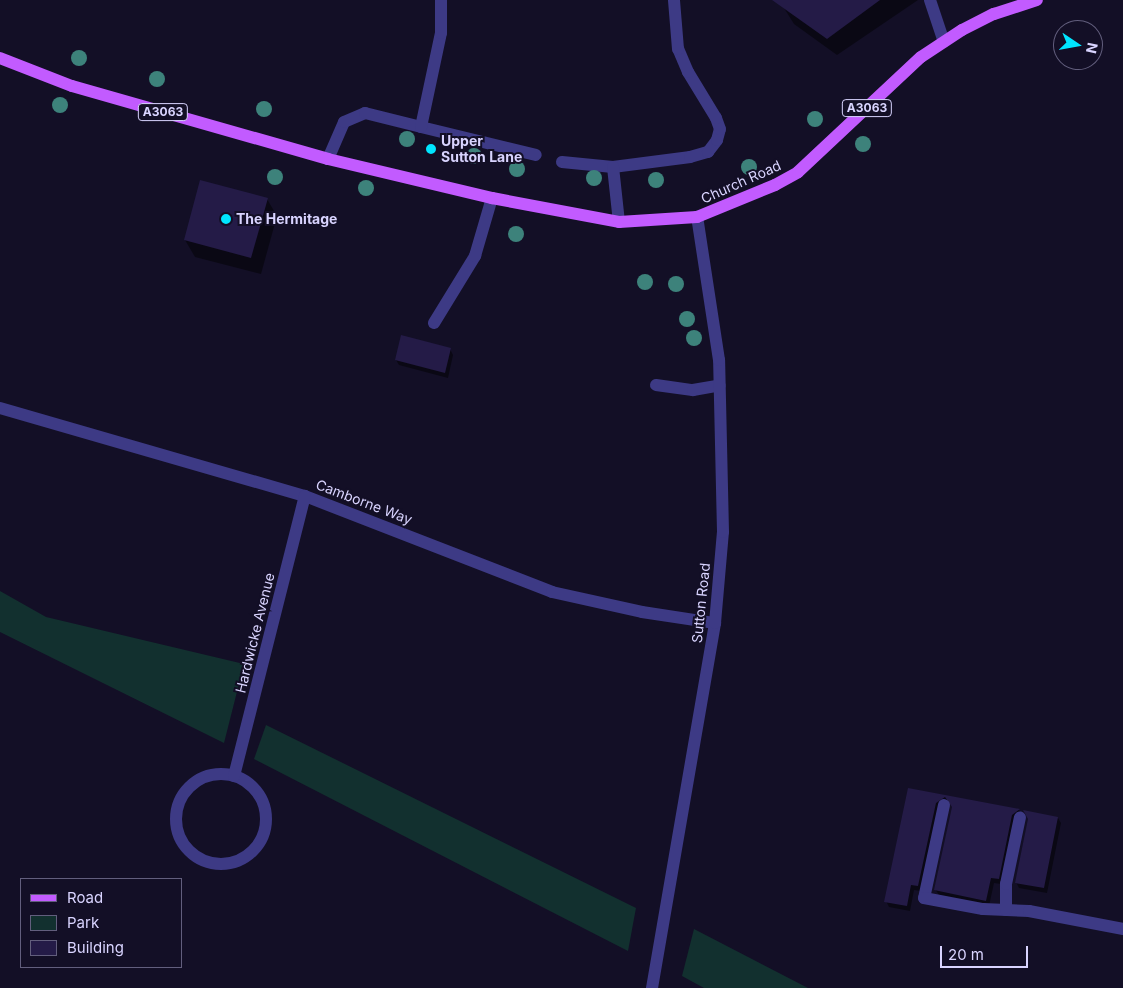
<!DOCTYPE html>
<html>
<head>
<meta charset="utf-8">
<style>
	body { margin:0 }
	#map { position:relative; width:1123px; height:988px; overflow:hidden; background:#130f26; font-family:Inter,sans-serif }
	div>[style] { position:absolute }
	.green>* { inset:0; background:#12302f }
	.shadow>* { inset:0; background:#0007 }
	.building>* { inset:0; background:#241b47 }
	.minor>* { height:12px; margin:-6px; padding:0 6px; transform-origin:6px; border-radius:6px; background:#3d3a85 }
	.minor>.ring { margin:-6px; padding:0; box-sizing:content-box; background:none; border:12px solid #3d3a85; border-radius:50% }
	.major>* { height:12px; margin:-6px; padding:0 6px; transform-origin:6px; border-radius:6px; background:#c25bff }
	.trees>* { width:16px; height:16px; margin:-8px; border-radius:50%; background:#3d827b }
	.dots>* { width:14px; height:14px; translate:-50% -50%; box-sizing:border-box; border:2px solid #130f26; border-radius:50% }
	span { translate:-50% -50%; white-space:nowrap; text-align:center; line-height:1.15; -webkit-text-stroke:4px #130f26; paint-order:stroke }
	.shield-label span { padding:1px 4px; background:#130f26; border:1px solid; border-radius:4px; -webkit-text-stroke-width:0 }
	.shield-label { font-size:12px; color:#d9d4ff; font-weight:700 }
	.poi-label { font-size:14px; color:#d9d4ff; font-weight:700 }
	.left { translate:0 -50%; text-align:left }
	.street-label { font-size:14px; color:#d9d4ff }
	.legend { position:absolute; left:20px; top:878px; width:162px; height:90px; box-sizing:border-box; background:#130f26; border:1px solid #625e7d; margin:0; padding:6px 9px; list-style:none; font-size:15px; color:#d9d4ff }
	.legend li { display:flex; align-items:center; gap:10px; height:25px }
	.legend b { width:25px; border:1px solid #625e7d }
	.north { position:absolute; left:1053px; top:20px; width:50px; height:50px; box-sizing:border-box; background:#130f26; border:1px solid #625e7d; border-radius:50%; rotate:102deg; font-size:14px; font-weight:700; line-height:20px; text-align:center; color:#d9d4ff }
	.north::after { content:''; display:block; margin:auto; width:18px; height:22px; background:#00e5ff; clip-path:polygon(50% 0,100% 100%,50% 72%,0 100%) }
	.scale { position:absolute; left:940px; top:946px; width:88px; height:22px; box-sizing:border-box; border:2px solid #d9d4ff; border-top:0; padding-left:6px; font-size:15px; line-height:18px; white-space:nowrap; color:#d9d4ff; -webkit-text-stroke:4px #130f26; paint-order:stroke }
</style>
</head>
<body>
<div id="map">
	<div class="green">
		<i style="clip-path:polygon(0 591px,46px 617px,244px 664px,224px 743px,0 632px)"></i>
		<i style="clip-path:polygon(266px 725px,636px 908px,628px 951px,254px 759px)"></i>
		<i style="clip-path:polygon(694px 929px,808px 988px,704px 988px,682px 976px)"></i>
	</div>
	<div class="shadow">
		<i style="clip-path:polygon(795px 0,918px 0,837px 55px,794px 24px,784px 8px)"></i>
		<i style="clip-path:polygon(267px 199px,277px 216px,261px 274px,195px 257px,185px 240px)"></i>
		<i style="clip-path:polygon(450px 349px,453px 355px,448px 378px,399px 365px,396px 360px)"></i>
		<i style="clip-path:polygon(909px 789px,1019px 810px,1022px 815px,1001px 884px,994px 883px,989px 906px,939px 895px,935px 889px,953px 806px,945px 802px,921px 891px,914px 890px,910px 911px,889px 907px,886px 901px)"></i>
		<i style="clip-path:polygon(1058px 818px,1061px 823px,1047px 893px,1019px 888px,1016px 882px)"></i>
	</div>
	<div class="building">
		<i style="clip-path:polygon(772px 0,880px 0,827px 39px)"></i>
		<i style="clip-path:polygon(200px 180px,268px 198px,251px 258px,184px 240px)"></i>
		<i style="clip-path:polygon(401px 335px,451px 348px,445px 373px,395px 360px)"></i>
		<i style="clip-path:polygon(908px 788px,1020px 809px,1012px 815px,999px 879px,991px 878px,986px 901px,934px 890px,952px 807px,945px 797px,936px 803px,918px 886px,911px 885px,907px 906px,884px 902px)"></i>
		<i style="clip-path:polygon(1023px 810px,1058px 817px,1044px 888px,1015px 883px,1028px 819px)"></i>
	</div>
	<div class="minor">
		<i style="left:930px;top:0;width:44px;rotate:71.6deg"></i>
		<i style="left:421px;top:127px;width:118px;rotate:13.7deg"></i>
		<i style="left:328px;top:159px;width:40px;rotate:-66.6deg"></i>
		<i style="left:344px;top:122px;width:23px;rotate:-23deg"></i>
		<i style="left:365px;top:113px;width:58px;rotate:14deg"></i>
		<i style="left:421px;top:127px;width:96px;rotate:-78deg"></i>
		<i style="left:441px;top:33px;width:33px;rotate:-90deg"></i>
		<i style="left:562px;top:162px;width:51px;rotate:5.6deg"></i>
		<i style="left:613px;top:167px;width:78px;rotate:-7.4deg"></i>
		<i style="left:690px;top:157px;width:19px;rotate:-16deg"></i>
		<i style="left:708px;top:152px;width:15px;rotate:-53deg"></i>
		<i style="left:717px;top:140px;width:11px;rotate:-75deg"></i>
		<i style="left:720px;top:129px;width:12px;rotate:-110deg"></i>
		<i style="left:716px;top:118px;width:54px;rotate:-121.3deg"></i>
		<i style="left:688px;top:72px;width:25px;rotate:-113deg"></i>
		<i style="left:678px;top:49px;width:49px;rotate:-94.7deg"></i>
		<i style="left:613px;top:167px;width:55px;rotate:83.8deg"></i>
		<i style="left:434px;top:323px;width:79px;rotate:-58.5deg"></i>
		<i style="left:475px;top:256px;width:60px;rotate:-73.7deg"></i>
		<i style="left:656px;top:385px;width:37px;rotate:8deg"></i>
		<i style="left:693px;top:390px;width:27px;rotate:-10deg"></i>
		<i style="left:0;top:408px;width:317px;rotate:16.1deg"></i>
		<i style="left:305px;top:496px;width:265px;rotate:21.2deg"></i>
		<i style="left:552px;top:592px;width:92px;rotate:12.5deg"></i>
		<i style="left:642px;top:612px;width:74px;rotate:8.6deg"></i>
		<i class="ring" style="left:176px;top:774px;width:78px;height:78px"></i>
		<i style="left:234px;top:776px;width:289px;rotate:-75.8deg"></i>
		<i style="left:944px;top:805px;width:95px;rotate:102.1deg"></i>
		<i style="left:924px;top:898px;width:60px;rotate:10.6deg"></i>
		<i style="left:983px;top:909px;width:46px;rotate:2.5deg"></i>
		<i style="left:1029px;top:911px;width:96px;rotate:10.8deg"></i>
		<i style="left:1006px;top:910px;width:26px;rotate:-90deg"></i>
		<i style="left:1006px;top:884px;width:68px;rotate:-78.2deg"></i>
		<i style="left:652px;top:988px;width:370px;rotate:-80.2deg"></i>
		<i style="left:715px;top:623px;width:91px;rotate:-85deg"></i>
		<i style="left:723px;top:532px;width:172px;rotate:-91.3deg"></i>
		<i style="left:719px;top:360px;width:145px;rotate:-98.7deg"></i>
	</div>
	<div class="major">
		<i style="left:0;top:58px;width:77px;rotate:21.3deg"></i>
		<i style="left:72px;top:86px;width:266px;rotate:15.9deg"></i>
		<i style="left:328px;top:159px;width:169px;rotate:13.4deg"></i>
		<i style="left:492px;top:198px;width:129px;rotate:10.7deg"></i>
		<i style="left:619px;top:222px;width:78px;rotate:-3.7deg"></i>
		<i style="left:697px;top:217px;width:84px;rotate:-22.3deg"></i>
		<i style="left:775px;top:185px;width:26px;rotate:-29deg"></i>
		<i style="left:798px;top:172px;width:168px;rotate:-43.1deg"></i>
		<i style="left:921px;top:57px;width:49px;rotate:-33.4deg"></i>
		<i style="left:962px;top:30px;width:36px;rotate:-27deg"></i>
		<i style="left:994px;top:14px;width:45px;rotate:-18deg"></i>
	</div>
	<div class="trees">
		<i style="left:79px;top:58px"></i>
		<i style="left:157px;top:79px"></i>
		<i style="left:60px;top:105px"></i>
		<i style="left:264px;top:109px"></i>
		<i style="left:815px;top:119px"></i>
		<i style="left:407px;top:139px"></i>
		<i style="left:863px;top:144px"></i>
		<i style="left:474px;top:156px"></i>
		<i style="left:749px;top:167px"></i>
		<i style="left:517px;top:169px"></i>
		<i style="left:275px;top:177px"></i>
		<i style="left:594px;top:178px"></i>
		<i style="left:656px;top:180px"></i>
		<i style="left:366px;top:188px"></i>
		<i style="left:516px;top:234px"></i>
		<i style="left:645px;top:282px"></i>
		<i style="left:676px;top:284px"></i>
		<i style="left:687px;top:319px"></i>
		<i style="left:694px;top:338px"></i>
	</div>
	<div class="dots">
		<i style="left:431px;top:149px;background:#00e5ff"></i>
		<i style="left:226px;top:219px;background:#00e5ff"></i>
	</div>
	<div class="shield-label">
		<span style="left:867px;top:108px">A3063</span>
		<span style="left:163px;top:112px">A3063</span>
	</div>
	<div class="poi-label">
		<span class="left" style="left:441px;top:149px">Upper<br>Sutton Lane</span>
		<span class="left" style="left:236px;top:219px">The Hermitage</span>
	</div>
	<div class="street-label">
		<span style="left:741px;top:182px;rotate:-24deg">Church Road</span>
		<span style="left:364px;top:502px;rotate:21deg">Camborne Way</span>
		<span style="left:701px;top:603px;rotate:-84deg">Sutton Road</span>
		<span style="left:255px;top:633px;rotate:-76deg">Hardwicke Avenue</span>
	</div>
	<ul class="legend">
	<li><b style="height:6px;background:#c25bff"></b>Road</li>
	<li><b style="height:14px;background:#12302f"></b>Park</li>
	<li><b style="height:14px;background:#241b47"></b>Building</li>
	</ul>
	<div class="north">N</div>
	<div class="scale">20 m</div>
</div>
</body>
</html>
